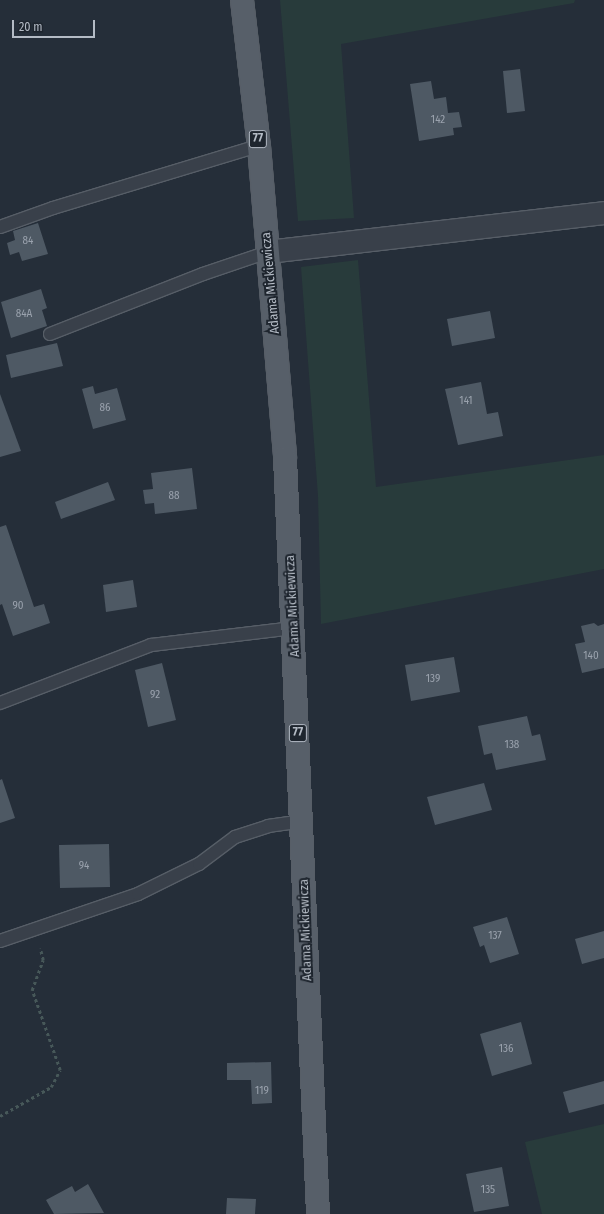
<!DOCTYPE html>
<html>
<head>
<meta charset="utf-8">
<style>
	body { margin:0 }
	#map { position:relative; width:604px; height:1214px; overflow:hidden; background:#252e39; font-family:"Fira Sans Condensed",sans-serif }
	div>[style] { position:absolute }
	.green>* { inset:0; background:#283b3b }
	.building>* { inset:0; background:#4e5964 }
	.path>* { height:2.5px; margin-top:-1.25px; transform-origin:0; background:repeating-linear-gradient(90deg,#475859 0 3px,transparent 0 6px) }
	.roads { filter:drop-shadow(1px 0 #575e67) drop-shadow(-1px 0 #575e67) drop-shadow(0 1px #575e67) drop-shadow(0 -1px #575e67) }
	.lane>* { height:12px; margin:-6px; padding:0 6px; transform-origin:6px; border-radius:6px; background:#39404a }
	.street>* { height:22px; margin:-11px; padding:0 11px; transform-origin:11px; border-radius:11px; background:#39404a }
	.primary>* { height:22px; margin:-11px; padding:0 11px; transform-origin:11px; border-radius:11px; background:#575f69 }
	span { translate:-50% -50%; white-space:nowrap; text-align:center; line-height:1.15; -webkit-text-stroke:4px #1e252e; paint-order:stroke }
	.number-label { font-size:11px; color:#9aa2ad }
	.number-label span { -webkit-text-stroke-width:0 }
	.shield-label span { padding:1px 3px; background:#1e252e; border:1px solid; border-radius:3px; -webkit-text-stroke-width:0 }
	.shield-label { font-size:12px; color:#b4bbc5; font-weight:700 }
	.street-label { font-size:13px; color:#b4bbc5 }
	.scale { position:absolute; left:12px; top:20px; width:83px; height:18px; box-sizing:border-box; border:2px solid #b4bbc5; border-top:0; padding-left:5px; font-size:12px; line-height:14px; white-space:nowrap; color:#b4bbc5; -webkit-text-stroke:3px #1e252e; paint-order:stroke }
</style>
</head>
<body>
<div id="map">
	<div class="green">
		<i style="clip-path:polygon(280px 0,575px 0,574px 3px,341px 44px,354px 218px,298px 221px)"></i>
		<i style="clip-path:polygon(358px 260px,376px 487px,604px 455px,604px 569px,321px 624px,318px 496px,301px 267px)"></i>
		<i style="clip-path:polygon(604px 1124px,604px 1214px,542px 1214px,525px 1142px)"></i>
	</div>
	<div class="building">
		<i style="clip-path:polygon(520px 69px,525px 111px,507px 113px,503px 71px)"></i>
		<i style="clip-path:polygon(431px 81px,434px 99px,446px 97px,448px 113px,459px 112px,462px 127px,453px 128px,454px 135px,419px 141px,410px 84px)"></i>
		<i style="clip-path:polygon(38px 223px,48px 254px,22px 261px,19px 252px,10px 255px,7px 243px,15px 240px,13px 231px)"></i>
		<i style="clip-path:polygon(41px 289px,47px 308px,42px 310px,47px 326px,11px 338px,1px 302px)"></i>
		<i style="clip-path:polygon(490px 311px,495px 338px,452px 346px,447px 319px)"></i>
		<i style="clip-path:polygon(57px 343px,63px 366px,11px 378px,6px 355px)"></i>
		<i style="clip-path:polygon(481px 382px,487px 414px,498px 412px,503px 436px,458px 445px,445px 389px)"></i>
		<i style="clip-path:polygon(93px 386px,95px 394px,117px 388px,126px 420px,93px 429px,82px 389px)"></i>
		<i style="clip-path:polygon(0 394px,21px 451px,0 457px)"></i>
		<i style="clip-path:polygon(192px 468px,197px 509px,155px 514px,154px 503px,145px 504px,143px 490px,153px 489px,151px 473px)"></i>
		<i style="clip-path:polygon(108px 482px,115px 500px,61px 519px,55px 502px)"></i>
		<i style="clip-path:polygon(6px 525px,34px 607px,44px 604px,50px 623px,13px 636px,2px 604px,0 605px,0 527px)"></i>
		<i style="clip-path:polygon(133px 580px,137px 607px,106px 612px,103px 585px)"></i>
		<i style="clip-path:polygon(594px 623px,598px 626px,604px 624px,604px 668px,582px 673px,575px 644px,585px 642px,581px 626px)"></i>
		<i style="clip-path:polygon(454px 657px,460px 692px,411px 701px,405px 665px)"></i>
		<i style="clip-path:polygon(162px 663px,176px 720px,148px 727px,135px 670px)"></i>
		<i style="clip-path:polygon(527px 716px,532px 736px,540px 734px,546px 760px,496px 770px,492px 753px,484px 755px,478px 726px)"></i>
		<i style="clip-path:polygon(2px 779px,15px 818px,0 823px,0 780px)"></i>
		<i style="clip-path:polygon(484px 783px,492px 810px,435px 825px,427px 797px)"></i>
		<i style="clip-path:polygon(109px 844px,110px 887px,60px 888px,59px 845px)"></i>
		<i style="clip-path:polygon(507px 917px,519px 954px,490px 963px,484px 945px,480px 947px,473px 927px)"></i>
		<i style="clip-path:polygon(604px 931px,604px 958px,582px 964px,575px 939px)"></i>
		<i style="clip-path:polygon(521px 1022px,532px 1064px,492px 1076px,480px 1034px)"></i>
		<i style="clip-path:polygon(271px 1062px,272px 1103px,252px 1104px,251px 1080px,227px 1080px,227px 1063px)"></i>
		<i style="clip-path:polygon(604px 1081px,604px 1104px,569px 1113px,563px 1092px)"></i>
		<i style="clip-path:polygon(502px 1167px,509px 1206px,474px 1212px,466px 1174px)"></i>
		<i style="clip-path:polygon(88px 1184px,104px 1213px,54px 1214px,46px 1200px,72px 1186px,75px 1192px)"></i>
		<i style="clip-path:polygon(227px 1198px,256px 1199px,255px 1214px,226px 1214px)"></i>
	</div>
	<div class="path">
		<i style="left:0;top:1116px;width:59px;rotate:-29.6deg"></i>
		<i style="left:51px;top:1087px;width:19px;rotate:-62deg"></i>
		<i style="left:60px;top:1070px;width:85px;rotate:-109.3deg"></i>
		<i style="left:32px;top:990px;width:32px;rotate:-70deg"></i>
		<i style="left:43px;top:960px;width:12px;rotate:-104deg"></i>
	</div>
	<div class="roads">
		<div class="lane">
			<i style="left:0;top:227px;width:56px;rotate:-19.7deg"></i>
			<i style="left:53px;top:208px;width:215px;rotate:-16.8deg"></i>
			<i style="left:50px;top:334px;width:164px;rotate:-21.4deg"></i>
			<i style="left:203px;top:274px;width:69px;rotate:-18.7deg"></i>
			<i style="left:0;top:703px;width:162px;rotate:-21deg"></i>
			<i style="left:151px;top:645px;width:144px;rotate:-6.8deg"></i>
			<i style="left:0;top:941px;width:146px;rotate:-18.8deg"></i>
			<i style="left:138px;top:894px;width:68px;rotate:-26.2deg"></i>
			<i style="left:199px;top:864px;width:45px;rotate:-36.9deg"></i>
			<i style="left:235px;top:837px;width:35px;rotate:-18deg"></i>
			<i style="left:268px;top:826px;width:34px;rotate:-8deg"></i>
		</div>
		<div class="street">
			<i style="left:268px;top:252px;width:338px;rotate:-6.6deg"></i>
		</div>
		<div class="primary">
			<i style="left:242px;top:0;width:147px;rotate:83.4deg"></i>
			<i style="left:259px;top:146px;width:313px;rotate:85.2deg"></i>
			<i style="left:285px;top:458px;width:757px;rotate:87.5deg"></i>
		</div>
	</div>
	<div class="number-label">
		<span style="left:438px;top:120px">142</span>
		<span style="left:28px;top:241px">84</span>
		<span style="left:24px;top:314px">84A</span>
		<span style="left:466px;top:401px">141</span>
		<span style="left:105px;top:408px">86</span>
		<span style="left:174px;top:496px">88</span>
		<span style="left:18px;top:606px">90</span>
		<span style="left:591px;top:656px">140</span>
		<span style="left:433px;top:679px">139</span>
		<span style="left:155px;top:695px">92</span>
		<span style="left:512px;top:745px">138</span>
		<span style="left:84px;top:866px">94</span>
		<span style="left:495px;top:936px">137</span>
		<span style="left:506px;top:1049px">136</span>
		<span style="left:262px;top:1091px">119</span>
		<span style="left:488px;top:1190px">135</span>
	</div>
	<div class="shield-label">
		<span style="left:258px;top:139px">77</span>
		<span style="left:298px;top:733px">77</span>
	</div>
	<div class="street-label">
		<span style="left:271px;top:283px;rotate:-95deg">Adama Mickiewicza</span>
		<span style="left:293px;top:606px;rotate:-93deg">Adama Mickiewicza</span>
		<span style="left:306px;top:930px;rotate:-92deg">Adama Mickiewicza</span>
	</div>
	<div class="scale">20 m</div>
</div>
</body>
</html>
